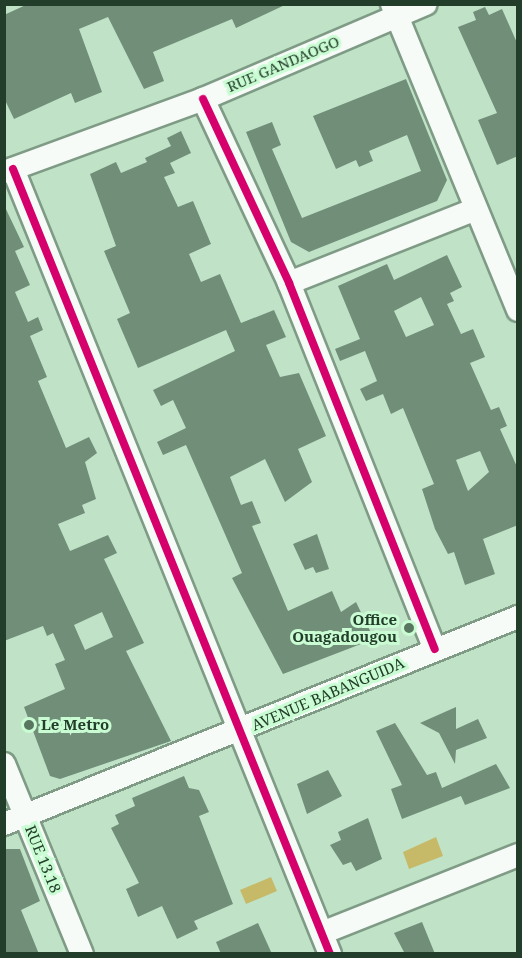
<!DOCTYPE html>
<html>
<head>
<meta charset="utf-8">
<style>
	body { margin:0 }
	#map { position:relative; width:522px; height:958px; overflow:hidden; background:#c0e3c7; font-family:"Noto Serif",serif }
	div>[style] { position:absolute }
	.water>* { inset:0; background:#c6b968 }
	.building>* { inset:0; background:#718e78 }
	.roads { filter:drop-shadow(2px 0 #7f9b86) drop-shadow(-2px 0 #7f9b86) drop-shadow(0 2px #7f9b86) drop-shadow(0 -2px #7f9b86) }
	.minor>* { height:22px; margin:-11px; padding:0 11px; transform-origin:11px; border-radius:11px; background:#f6fbf7 }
	.cycleway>* { height:8px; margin:-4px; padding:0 4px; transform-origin:4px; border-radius:4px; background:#d6006c }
	.dots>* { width:16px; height:16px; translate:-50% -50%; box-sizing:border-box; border:3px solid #c9fcd3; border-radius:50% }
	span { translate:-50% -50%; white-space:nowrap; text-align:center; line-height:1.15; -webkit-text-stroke:6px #c9fcd3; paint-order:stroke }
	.street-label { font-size:15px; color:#223d29 }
	.poi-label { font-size:15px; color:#223d29; font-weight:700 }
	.right { translate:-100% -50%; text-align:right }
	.left { translate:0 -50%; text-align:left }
	.frame { position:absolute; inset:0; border:6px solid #223d29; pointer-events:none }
</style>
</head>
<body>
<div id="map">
	<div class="water">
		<i style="clip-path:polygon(436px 837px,443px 856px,409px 869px,403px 852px)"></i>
		<i style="clip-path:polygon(271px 877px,277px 891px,246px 904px,240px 890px)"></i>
	</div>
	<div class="building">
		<i style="clip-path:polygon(28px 4px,287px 4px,236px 28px,232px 19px,153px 52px,164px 81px,144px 89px,108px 17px,79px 29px,102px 92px,75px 103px,71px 93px,14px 119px,4px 98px,4px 15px)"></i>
		<i style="clip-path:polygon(485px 7px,489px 15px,502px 9px,518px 45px,518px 156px,497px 165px,478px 120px,497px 113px,458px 27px,476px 20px,473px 12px)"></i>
		<i style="clip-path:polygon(406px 79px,447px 180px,437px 201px,309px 252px,291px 242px,246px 132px,272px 122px,281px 145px,272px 149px,302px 218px,421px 171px,407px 135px,369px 151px,373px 161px,359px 167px,356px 160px,336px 169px,313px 116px)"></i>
		<i style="clip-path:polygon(181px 131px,191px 153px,170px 163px,175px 173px,164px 177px,178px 207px,193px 201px,211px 244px,189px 254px,201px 282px,220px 274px,241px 323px,274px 310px,286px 337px,266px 345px,280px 377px,299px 373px,326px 436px,298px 449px,312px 482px,285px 502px,265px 459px,230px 477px,241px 505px,252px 501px,261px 523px,252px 526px,288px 611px,332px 591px,341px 612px,356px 602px,374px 639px,283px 674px,232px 578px,242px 573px,186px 445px,163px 455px,157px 442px,186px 428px,173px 400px,161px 406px,153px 390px,235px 351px,226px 330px,138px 368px,117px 319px,130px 313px,104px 251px,116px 246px,90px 174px,116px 162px,121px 173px,147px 162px,145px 158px,171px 146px,167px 138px)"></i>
		<i style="clip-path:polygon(evenodd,4px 205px,24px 247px,15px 251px,30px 285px,15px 292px,28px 322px,38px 317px,43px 330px,30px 336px,47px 377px,38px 381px,66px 448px,89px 437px,97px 453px,85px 462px,96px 499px,82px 505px,85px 513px,58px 524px,70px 551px,108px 535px,117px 553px,104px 559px,144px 643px,126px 651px,171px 741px,60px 779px,50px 776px,24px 707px,65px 689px,55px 664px,65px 660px,53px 633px,47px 636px,43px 626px,4px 641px,4px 205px,102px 612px,113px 637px,85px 650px,74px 625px,102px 612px)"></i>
		<i style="clip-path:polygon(evenodd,447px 255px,462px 287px,450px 293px,454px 301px,447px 304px,461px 334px,473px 329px,485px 357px,470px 363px,491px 410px,499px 407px,507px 426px,500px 429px,518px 469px,518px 525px,483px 539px,495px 574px,465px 585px,454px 552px,448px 554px,435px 529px,422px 489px,434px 484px,403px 408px,391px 414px,383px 394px,366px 401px,360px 389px,377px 381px,365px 351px,340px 361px,335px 349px,360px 339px,338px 286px,387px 264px,394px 280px,447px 255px,421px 297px,434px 325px,406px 337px,394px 311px,421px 297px,447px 255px,480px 451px,489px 472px,468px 491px,456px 460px,480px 451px)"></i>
		<i style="clip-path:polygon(317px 534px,329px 569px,316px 573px,313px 567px,305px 570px,293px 544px)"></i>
		<i style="clip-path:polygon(456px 707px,456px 729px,478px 719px,487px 738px,456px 750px,455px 764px,439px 733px,420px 723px)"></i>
		<i style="clip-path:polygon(395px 723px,427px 775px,436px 772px,442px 788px,496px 764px,510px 788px,465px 805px,461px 796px,402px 819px,391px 789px,402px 785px,376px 731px)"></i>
		<i style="clip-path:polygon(328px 770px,342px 796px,307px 814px,297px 784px)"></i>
		<i style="clip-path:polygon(184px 776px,189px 788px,199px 790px,209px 812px,199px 816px,233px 904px,194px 921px,198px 929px,177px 939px,162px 906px,138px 917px,126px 889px,139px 883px,111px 828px,119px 824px,115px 815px,135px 806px,132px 798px)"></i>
		<i style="clip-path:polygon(368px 818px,382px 859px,356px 871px,351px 862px,343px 865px,330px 845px,341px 840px,338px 832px)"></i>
		<i style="clip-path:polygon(4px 849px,20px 849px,40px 901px,21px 910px,39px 954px,4px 954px)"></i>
		<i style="clip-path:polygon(422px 922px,435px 954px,405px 954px,394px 933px)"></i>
		<i style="clip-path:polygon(258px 923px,272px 954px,221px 954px,216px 942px)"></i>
	</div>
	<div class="roads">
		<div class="minor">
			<i style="left:392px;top:4px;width:331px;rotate:67.6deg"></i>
			<i style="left:203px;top:99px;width:203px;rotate:64.9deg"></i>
			<i style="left:289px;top:283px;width:394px;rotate:68.3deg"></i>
			<i style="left:13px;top:169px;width:847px;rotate:68.01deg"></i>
			<i style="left:4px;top:172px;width:212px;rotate:-20.1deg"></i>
			<i style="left:203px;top:99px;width:242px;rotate:-23.1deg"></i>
			<i style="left:289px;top:283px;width:201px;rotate:-21.6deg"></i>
			<i style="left:4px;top:764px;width:205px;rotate:67.7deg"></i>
			<i style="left:4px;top:824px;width:554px;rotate:-21.94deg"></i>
			<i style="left:322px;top:933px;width:211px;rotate:-21.7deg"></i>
		</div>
	</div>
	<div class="cycleway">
		<i style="left:203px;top:99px;width:203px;rotate:64.9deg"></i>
		<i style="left:289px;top:283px;width:394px;rotate:68.3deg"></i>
		<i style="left:13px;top:169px;width:847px;rotate:68.01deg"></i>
	</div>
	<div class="dots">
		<i style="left:409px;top:628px;background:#597760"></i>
		<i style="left:29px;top:725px;background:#597760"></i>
	</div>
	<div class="street-label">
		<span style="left:283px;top:64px;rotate:-23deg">RUE GANDAOGO</span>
		<span style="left:328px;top:694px;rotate:-23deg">AVENUE BABANGUIDA</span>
		<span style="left:43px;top:859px;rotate:68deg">RUE 13.18</span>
	</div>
	<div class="poi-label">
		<span class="right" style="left:397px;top:628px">Office<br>Ouagadougou</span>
		<span class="left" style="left:41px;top:725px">Le Metro</span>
	</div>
	<div class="frame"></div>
</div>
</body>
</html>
